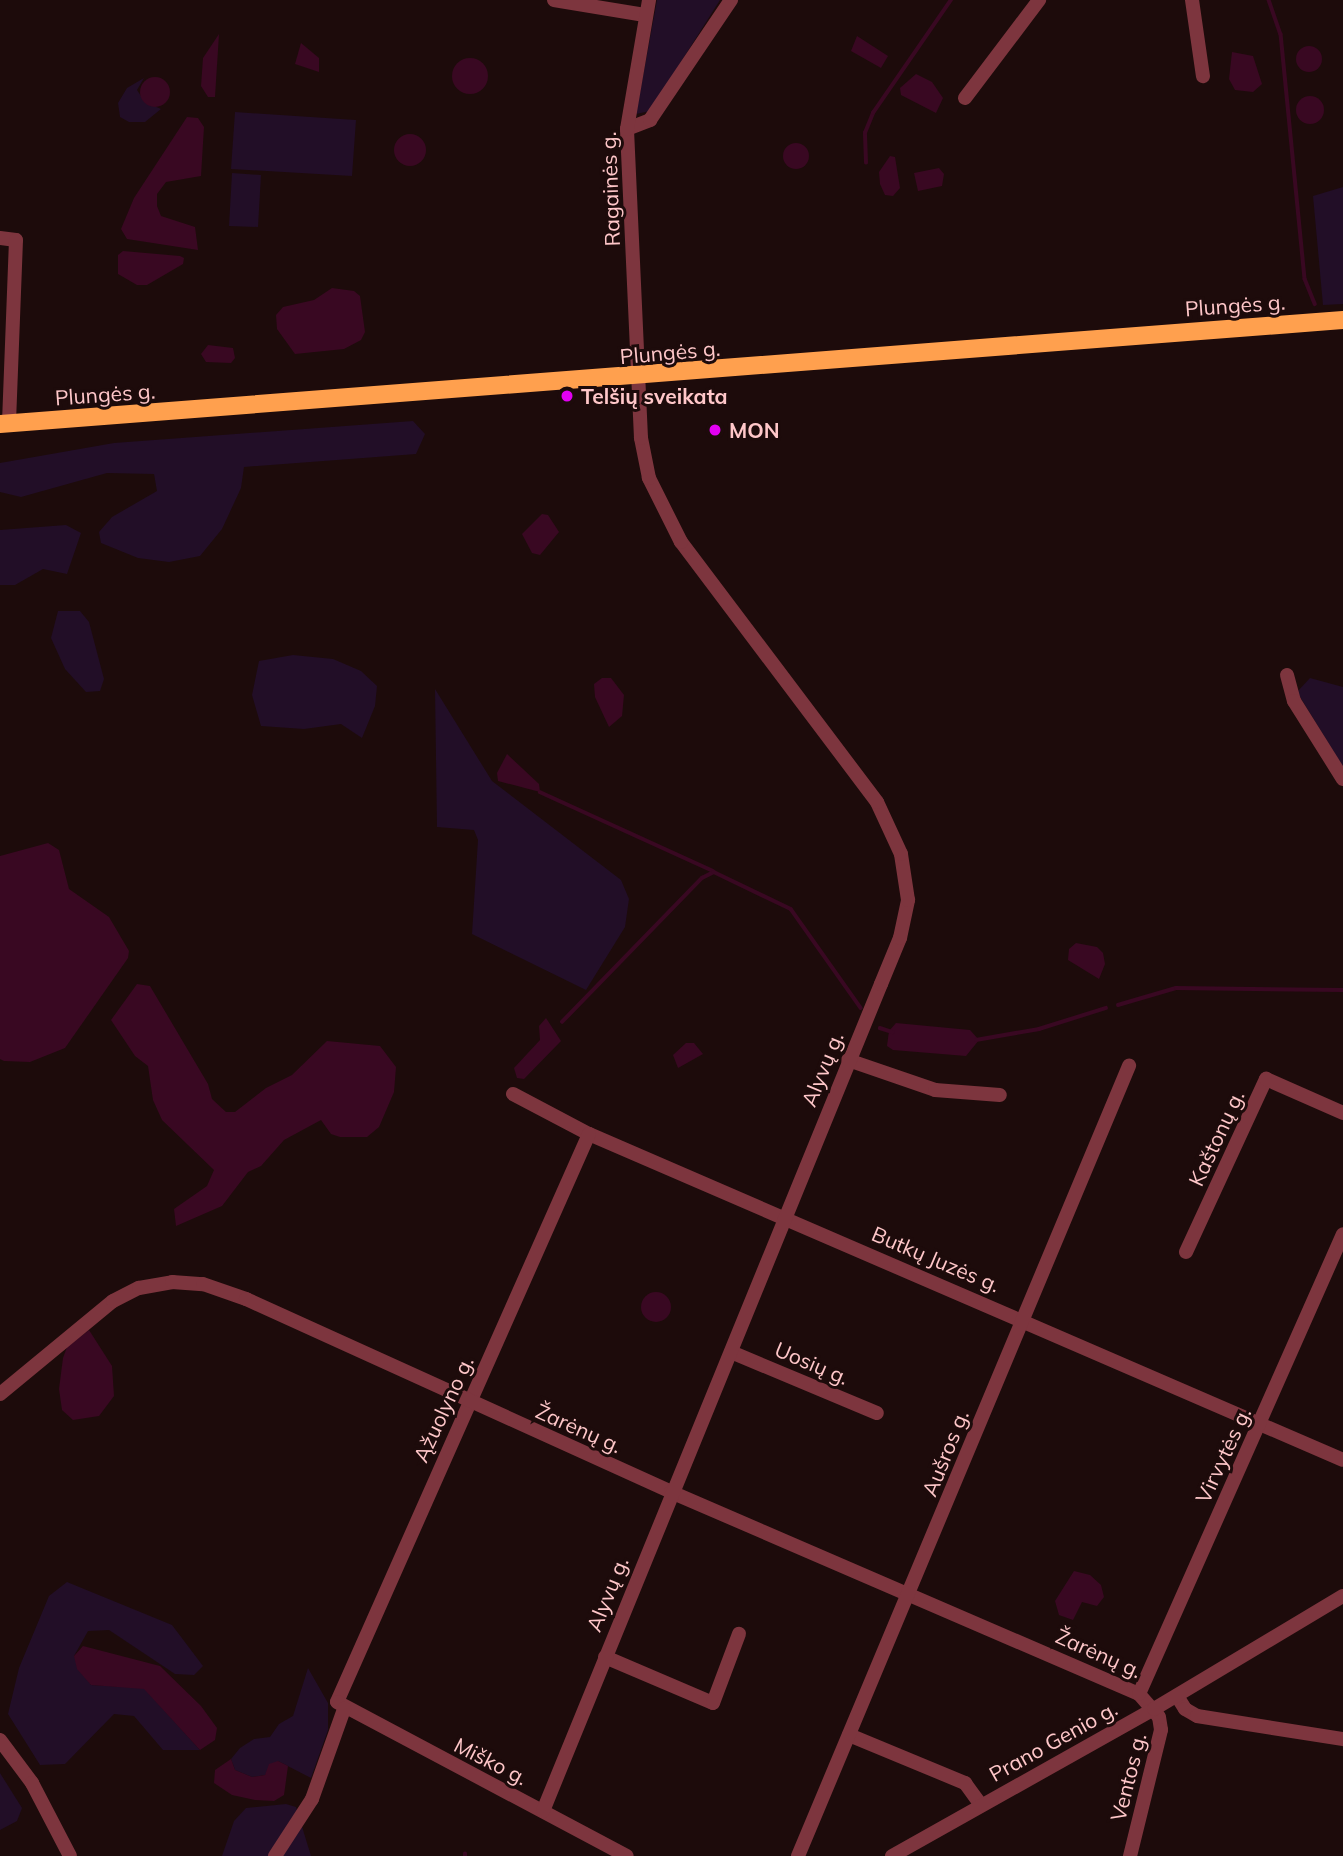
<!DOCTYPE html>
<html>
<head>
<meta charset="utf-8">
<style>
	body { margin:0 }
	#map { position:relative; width:1343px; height:1856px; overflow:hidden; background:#1d0b0b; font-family:Mulish,sans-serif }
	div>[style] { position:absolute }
	.green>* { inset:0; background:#220e27 }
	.water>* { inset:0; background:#390822 }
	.round { border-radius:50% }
	.stream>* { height:3.5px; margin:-1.75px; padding:0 1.75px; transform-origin:1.75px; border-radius:1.75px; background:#390822 }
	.minor>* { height:14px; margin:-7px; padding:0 7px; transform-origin:7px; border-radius:7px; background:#7d353e }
	.major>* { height:18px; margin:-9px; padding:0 9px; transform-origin:9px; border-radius:9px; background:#ffa04e }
	.dots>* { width:19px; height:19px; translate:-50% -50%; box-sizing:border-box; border:4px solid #1d0b0b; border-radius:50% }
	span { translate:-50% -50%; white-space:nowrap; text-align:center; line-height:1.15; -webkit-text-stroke:6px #1d0b0b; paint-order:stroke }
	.street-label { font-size:21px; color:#ffc7c9 }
	.poi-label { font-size:21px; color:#ffc7c9; font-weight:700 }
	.left { translate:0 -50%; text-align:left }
</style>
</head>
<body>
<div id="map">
	<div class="green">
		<i style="clip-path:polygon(657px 0,720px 0,650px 111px,636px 114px)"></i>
		<i style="clip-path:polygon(144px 78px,137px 90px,145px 102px,161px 109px,145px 122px,129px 122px,120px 117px,118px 103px,127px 88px)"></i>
		<i style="clip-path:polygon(235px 112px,356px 120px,352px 176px,231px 169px)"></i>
		<i style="clip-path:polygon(232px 173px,261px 175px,258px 227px,229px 226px)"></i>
		<i style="clip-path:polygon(1343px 187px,1343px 304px,1323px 305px,1313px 196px)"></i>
		<i style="clip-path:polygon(413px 421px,425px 434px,416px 454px,244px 467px,241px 488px,222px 529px,200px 556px,169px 562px,138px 558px,101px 543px,99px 532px,112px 517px,157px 491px,154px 474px,107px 473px,21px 497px,0 492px,0 463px,114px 443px)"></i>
		<i style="clip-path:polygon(66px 525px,81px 533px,67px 574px,43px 569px,15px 585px,0 585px,0 530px)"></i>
		<i style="clip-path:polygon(58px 611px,80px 611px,89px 622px,104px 679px,100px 691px,86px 692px,65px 669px,51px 638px)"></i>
		<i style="clip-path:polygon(293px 655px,333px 659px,361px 671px,377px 686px,375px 706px,362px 738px,341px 724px,304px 729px,261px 726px,252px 695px,259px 661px)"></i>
		<i style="clip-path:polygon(1310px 678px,1343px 687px,1343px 767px,1297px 692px)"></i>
		<i style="clip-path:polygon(435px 689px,492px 781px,621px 880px,629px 899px,625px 927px,586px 990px,472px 934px,478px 840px,474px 830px,437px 827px)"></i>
		<i style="clip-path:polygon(67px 1582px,172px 1625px,203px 1666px,194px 1675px,175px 1674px,109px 1630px,88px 1631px,74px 1656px,91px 1685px,144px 1688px,200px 1750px,163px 1750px,134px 1716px,114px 1714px,65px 1764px,40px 1765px,8px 1714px,19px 1668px,49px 1596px)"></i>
		<i style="clip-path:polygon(308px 1668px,328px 1703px,328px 1730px,311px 1778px,278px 1761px,265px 1775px,252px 1777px,235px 1770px,231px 1759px,240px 1748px,254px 1739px,270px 1737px,279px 1724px,293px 1716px)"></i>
		<i style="clip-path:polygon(0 1773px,22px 1808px,17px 1821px,0 1830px)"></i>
		<i style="clip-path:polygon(286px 1804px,296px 1807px,311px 1856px,222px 1856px,234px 1821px,246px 1808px)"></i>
	</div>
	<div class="water">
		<i style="clip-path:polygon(219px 34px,215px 97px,208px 97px,201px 86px,203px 58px)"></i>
		<i style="clip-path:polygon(857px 36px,888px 56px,881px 68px,851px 51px)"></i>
		<i style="clip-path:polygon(301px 43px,319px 58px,319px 72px,295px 64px)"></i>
		<i class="round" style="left:1296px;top:46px;width:26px;height:26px"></i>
		<i style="clip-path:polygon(1232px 52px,1253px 56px,1262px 84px,1253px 92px,1235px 90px,1229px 79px)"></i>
		<i class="round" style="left:452px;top:58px;width:36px;height:36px"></i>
		<i style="clip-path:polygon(916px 74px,932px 82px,943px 98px,936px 113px,901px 95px,900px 88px)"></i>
		<i class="round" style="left:140px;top:77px;width:30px;height:30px"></i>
		<i class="round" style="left:1296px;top:96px;width:28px;height:28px"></i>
		<i style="clip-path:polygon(187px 117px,198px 118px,204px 127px,201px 176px,166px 182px,157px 194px,157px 206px,161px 216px,195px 227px,198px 250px,127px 239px,121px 229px,134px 198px)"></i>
		<i class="round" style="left:394px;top:134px;width:32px;height:32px"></i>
		<i class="round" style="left:783px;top:143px;width:26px;height:26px"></i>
		<i style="clip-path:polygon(890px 156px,895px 157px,900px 188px,893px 196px,885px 195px,880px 184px,879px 172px)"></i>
		<i style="clip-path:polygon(939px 168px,944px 174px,942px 186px,918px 191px,914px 173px)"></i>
		<i style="clip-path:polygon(123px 251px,180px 256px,184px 258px,183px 264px,147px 285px,137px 285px,118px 274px,118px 255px)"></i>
		<i style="clip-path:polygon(332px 288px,354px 291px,360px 296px,365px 332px,361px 340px,344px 349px,295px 354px,277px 329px,276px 315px,283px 307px,314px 300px)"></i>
		<i style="clip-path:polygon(208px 345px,233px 348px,235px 358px,231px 363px,206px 362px,201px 354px)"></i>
		<i style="clip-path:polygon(542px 514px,548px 515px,559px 532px,540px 555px,532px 553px,522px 534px)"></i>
		<i style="clip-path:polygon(602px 678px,611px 678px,624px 695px,622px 716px,609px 727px,595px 697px,594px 684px)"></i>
		<i style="clip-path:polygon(507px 754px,539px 784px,540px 792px,498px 781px,497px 773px)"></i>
		<i style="clip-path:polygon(48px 843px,59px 850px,69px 889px,109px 917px,129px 951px,128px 958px,65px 1048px,30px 1062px,4px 1061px,0 1059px,0 856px)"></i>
		<i style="clip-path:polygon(1076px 943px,1097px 947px,1103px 953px,1105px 964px,1099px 979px,1068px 960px,1069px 949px)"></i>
		<i style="clip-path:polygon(137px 984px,150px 986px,208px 1084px,212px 1099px,226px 1112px,235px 1112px,266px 1088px,292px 1075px,327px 1041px,380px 1046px,396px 1067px,394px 1092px,379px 1127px,367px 1137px,340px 1137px,331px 1134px,321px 1120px,284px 1140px,261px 1166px,248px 1172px,222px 1206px,176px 1226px,174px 1209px,207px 1186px,214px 1170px,162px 1120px,153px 1100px,148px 1066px,135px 1056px,111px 1020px)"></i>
		<i style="clip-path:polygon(546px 1018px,561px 1041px,524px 1079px,517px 1078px,514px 1068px,540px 1040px,539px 1026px)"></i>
		<i style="clip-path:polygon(896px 1023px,970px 1030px,979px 1040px,966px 1056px,893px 1050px,887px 1046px,889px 1031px)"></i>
		<i style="clip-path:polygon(686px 1043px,694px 1043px,703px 1054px,678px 1068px,673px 1055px)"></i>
		<i class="round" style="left:641px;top:1292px;width:30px;height:30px"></i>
		<i style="clip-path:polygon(89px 1330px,112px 1366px,114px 1396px,99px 1416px,73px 1420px,62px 1410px,59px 1389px,63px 1358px,67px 1347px)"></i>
		<i style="clip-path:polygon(1074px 1571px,1090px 1575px,1101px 1585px,1104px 1597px,1097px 1606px,1082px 1602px,1073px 1620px,1059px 1615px,1055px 1601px)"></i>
		<i style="clip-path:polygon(83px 1646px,160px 1666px,201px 1706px,217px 1728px,215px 1740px,200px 1750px,144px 1689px,91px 1685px,77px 1669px,74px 1656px)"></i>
		<i style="clip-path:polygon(231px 1759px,235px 1770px,252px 1777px,265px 1775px,269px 1764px,278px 1761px,288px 1766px,284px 1795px,274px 1801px,255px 1800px,232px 1795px,214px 1783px,215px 1770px)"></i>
	</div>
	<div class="stream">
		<i style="left:1269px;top:0;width:36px;rotate:71deg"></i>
		<i style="left:1281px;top:34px;width:246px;rotate:84.4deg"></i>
		<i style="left:1305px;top:279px;width:27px;rotate:68deg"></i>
		<i style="left:866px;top:163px;width:30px;rotate:-92deg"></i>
		<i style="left:865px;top:133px;width:22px;rotate:-68deg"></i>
		<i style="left:873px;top:113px;width:137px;rotate:-55.4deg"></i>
		<i style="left:540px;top:792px;width:190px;rotate:24.5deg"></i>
		<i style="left:1118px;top:1005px;width:60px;rotate:-16.3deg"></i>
		<i style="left:1176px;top:988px;width:167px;rotate:0.7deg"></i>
		<i style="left:562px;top:1022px;width:201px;rotate:-45.8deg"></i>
		<i style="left:702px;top:878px;width:13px;rotate:-27deg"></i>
		<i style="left:714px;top:872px;width:85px;rotate:25.7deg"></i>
		<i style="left:791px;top:909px;width:121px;rotate:54.7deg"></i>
		<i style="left:880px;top:1028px;width:13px;rotate:18deg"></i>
		<i style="left:976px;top:1040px;width:64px;rotate:-9.9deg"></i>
		<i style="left:1039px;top:1029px;width:70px;rotate:-17.4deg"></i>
		<i style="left:465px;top:1856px;width:2px;rotate:-90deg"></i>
	</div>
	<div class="minor">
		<i style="left:554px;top:0;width:92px;rotate:9.4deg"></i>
		<i style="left:1192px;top:0;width:77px;rotate:81.8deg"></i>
		<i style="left:965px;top:98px;width:123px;rotate:-52.9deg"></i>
		<i style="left:627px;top:129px;width:25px;rotate:-21deg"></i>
		<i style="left:650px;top:120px;width:145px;rotate:-56deg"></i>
		<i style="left:0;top:238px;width:16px;rotate:7deg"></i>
		<i style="left:16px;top:240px;width:184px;rotate:92.2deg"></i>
		<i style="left:1287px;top:675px;width:27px;rotate:75deg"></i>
		<i style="left:1294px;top:701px;width:92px;rotate:57.9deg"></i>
		<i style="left:848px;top:1060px;width:92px;rotate:19deg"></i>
		<i style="left:935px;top:1090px;width:65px;rotate:4.4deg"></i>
		<i style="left:513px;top:1094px;width:86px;rotate:27.8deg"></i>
		<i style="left:589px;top:1134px;width:821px;rotate:23.38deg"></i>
		<i style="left:589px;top:1134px;width:621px;rotate:113.93deg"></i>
		<i style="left:337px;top:1702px;width:328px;rotate:28deg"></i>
		<i style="left:1186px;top:1252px;width:191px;rotate:-65.2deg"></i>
		<i style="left:1266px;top:1079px;width:84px;rotate:23.8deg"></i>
		<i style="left:731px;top:1352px;width:158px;rotate:22.7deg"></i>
		<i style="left:0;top:1394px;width:146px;rotate:-39.5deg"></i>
		<i style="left:113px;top:1301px;width:29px;rotate:-27deg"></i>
		<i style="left:139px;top:1288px;width:34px;rotate:-10deg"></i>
		<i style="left:172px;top:1282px;width:31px;rotate:4deg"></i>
		<i style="left:203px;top:1284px;width:46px;rotate:19.2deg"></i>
		<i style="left:246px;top:1299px;width:467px;rotate:24.4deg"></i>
		<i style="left:671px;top:1492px;width:510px;rotate:23.35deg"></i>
		<i style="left:1139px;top:1694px;width:30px;rotate:49deg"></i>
		<i style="left:1159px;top:1717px;width:13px;rotate:81deg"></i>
		<i style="left:1161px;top:1730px;width:130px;rotate:103.8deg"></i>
		<i style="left:605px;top:1657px;width:117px;rotate:23.1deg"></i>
		<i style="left:713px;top:1703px;width:74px;rotate:-69.4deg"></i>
		<i style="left:1139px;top:1694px;width:503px;rotate:-66.08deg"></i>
		<i style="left:1177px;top:1696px;width:15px;rotate:58deg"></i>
		<i style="left:1185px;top:1709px;width:14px;rotate:30deg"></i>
		<i style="left:1197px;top:1716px;width:148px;rotate:9deg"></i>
		<i style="left:849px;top:1735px;width:126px;rotate:22.5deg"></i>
		<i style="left:965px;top:1783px;width:27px;rotate:54deg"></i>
		<i style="left:0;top:1740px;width:54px;rotate:53.3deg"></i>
		<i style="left:32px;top:1783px;width:82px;rotate:62.5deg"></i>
		<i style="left:543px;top:1811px;width:893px;rotate:-67.77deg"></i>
		<i style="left:881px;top:984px;width:50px;rotate:-67.6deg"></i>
		<i style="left:900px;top:938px;width:39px;rotate:-78deg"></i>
		<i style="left:908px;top:900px;width:47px;rotate:-98.7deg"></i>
		<i style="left:901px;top:854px;width:57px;rotate:-114.8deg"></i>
		<i style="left:877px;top:802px;width:326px;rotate:-127deg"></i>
		<i style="left:681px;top:542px;width:72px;rotate:-116.6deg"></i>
		<i style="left:649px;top:478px;width:41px;rotate:-101.3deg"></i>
		<i style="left:641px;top:438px;width:309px;rotate:-92.6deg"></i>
		<i style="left:627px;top:129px;width:131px;rotate:-80.3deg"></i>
		<i style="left:275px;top:1856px;width:68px;rotate:-57deg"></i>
		<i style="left:312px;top:1799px;width:96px;rotate:-70.4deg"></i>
		<i style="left:798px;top:1856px;width:857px;rotate:-67.27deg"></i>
		<i style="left:892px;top:1856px;width:300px;rotate:-29.3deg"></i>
		<i style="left:1154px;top:1709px;width:220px;rotate:-30.9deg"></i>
	</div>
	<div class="major">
		<i style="left:0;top:424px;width:1347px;rotate:-4.43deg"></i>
	</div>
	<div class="dots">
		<i style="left:567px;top:396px;background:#e200f2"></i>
		<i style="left:715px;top:430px;background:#e200f2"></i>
	</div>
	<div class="street-label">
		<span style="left:610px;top:189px;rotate:-92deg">Ragainės g.</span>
		<span style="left:1235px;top:305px;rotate:-4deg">Plungės g.</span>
		<span style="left:670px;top:352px;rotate:-5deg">Plungės g.</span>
		<span style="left:105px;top:394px;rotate:-4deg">Plungės g.</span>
		<span style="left:822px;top:1069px;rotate:-68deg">Alyvų g.</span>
		<span style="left:1216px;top:1138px;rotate:-65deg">Kaštonų g.</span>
		<span style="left:936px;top:1259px;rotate:23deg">Butkų Juzės g.</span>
		<span style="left:812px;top:1363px;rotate:23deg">Uosių g.</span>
		<span style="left:443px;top:1409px;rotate:-65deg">Ąžuolyno g.</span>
		<span style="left:579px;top:1428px;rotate:24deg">Žarėnų g.</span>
		<span style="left:945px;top:1453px;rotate:-68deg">Aušros g.</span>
		<span style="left:1223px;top:1455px;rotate:-65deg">Virvytės g.</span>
		<span style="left:607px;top:1594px;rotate:-68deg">Alyvų g.</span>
		<span style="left:1099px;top:1653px;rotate:24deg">Žarėnų g.</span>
		<span style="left:1053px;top:1741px;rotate:-29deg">Prano Genio g.</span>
		<span style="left:491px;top:1761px;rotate:27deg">Miško g.</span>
		<span style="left:1128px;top:1777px;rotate:-76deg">Ventos g.</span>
	</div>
	<div class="poi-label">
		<span class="left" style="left:581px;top:396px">Telšių sveikata</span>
		<span class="left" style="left:729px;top:430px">MON</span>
	</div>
</div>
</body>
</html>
